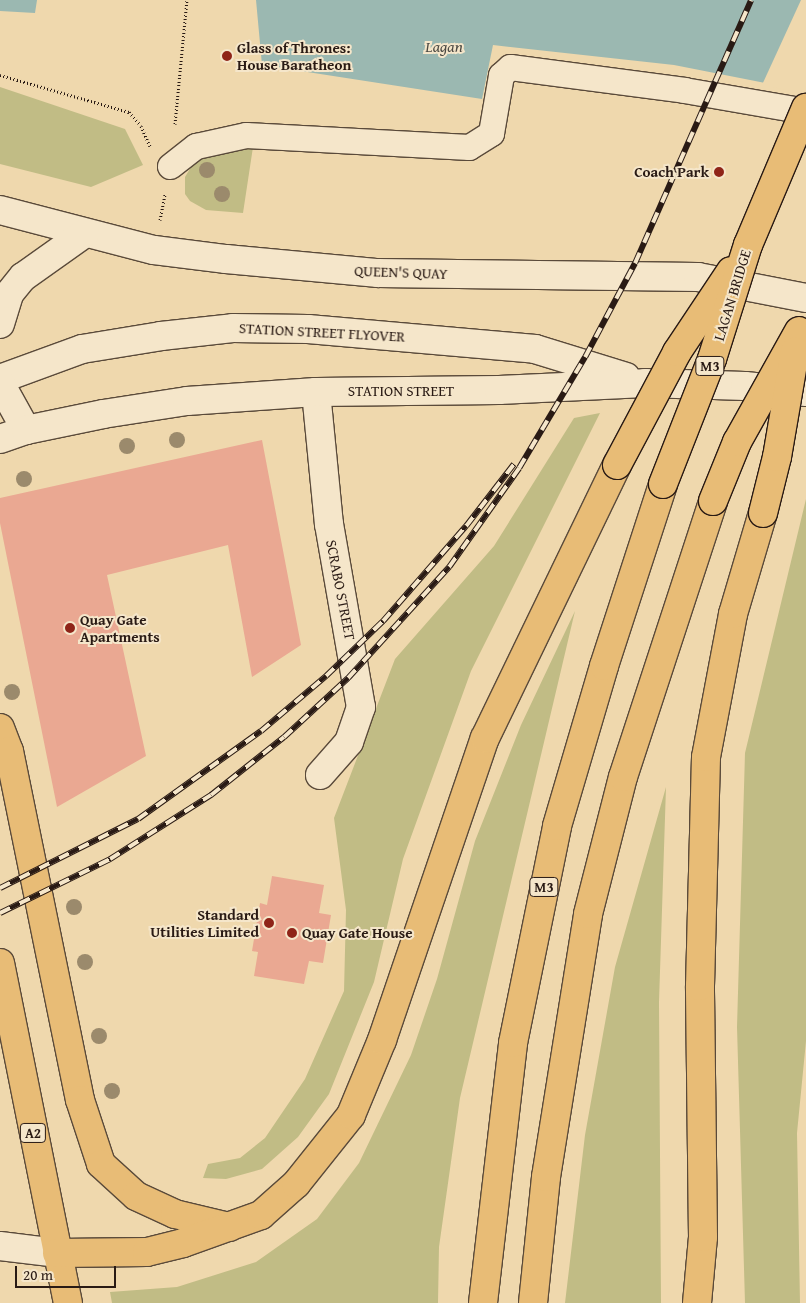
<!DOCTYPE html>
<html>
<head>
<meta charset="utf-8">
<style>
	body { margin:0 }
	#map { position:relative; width:806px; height:1303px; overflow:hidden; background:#efd8ad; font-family:"Gentium Book Plus",serif }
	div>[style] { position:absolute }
	.green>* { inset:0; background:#c1bc85 }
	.water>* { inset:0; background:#9bb8b1 }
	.pier>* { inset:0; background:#efd8ad }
	.building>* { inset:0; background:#eaa892 }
	.path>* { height:3px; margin-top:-1.5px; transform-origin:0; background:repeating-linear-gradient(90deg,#291a14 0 1px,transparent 0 3.5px) }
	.roads { filter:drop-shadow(1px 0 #5a4a3a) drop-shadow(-1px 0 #5a4a3a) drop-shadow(0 1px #5a4a3a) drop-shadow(0 -1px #5a4a3a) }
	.pedestrian>* { height:25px; margin:-12.5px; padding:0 12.5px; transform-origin:12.5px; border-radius:12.5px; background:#f5e6ca }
	.minor>* { height:28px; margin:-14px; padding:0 14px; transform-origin:14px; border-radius:14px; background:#f5e6ca }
	.tertiary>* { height:28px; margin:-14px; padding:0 14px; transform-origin:14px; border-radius:14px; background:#f5e6ca }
	.primary>* { height:28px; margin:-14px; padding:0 14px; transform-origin:14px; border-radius:14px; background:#e8bc76 }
	.motorway>* { height:28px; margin:-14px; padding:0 14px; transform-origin:14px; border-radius:14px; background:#e8bc76 }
	.rail>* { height:5.5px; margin-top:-2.75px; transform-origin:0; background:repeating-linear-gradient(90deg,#f5e6ca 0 11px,#291a14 0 22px); box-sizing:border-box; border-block:1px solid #291a14 }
	.bridges { filter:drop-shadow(1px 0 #291a14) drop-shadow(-1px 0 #291a14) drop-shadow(0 1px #291a14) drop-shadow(0 -1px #291a14) }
	.motorway-bridge>* { height:28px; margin:-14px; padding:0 14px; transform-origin:14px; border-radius:14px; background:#e8bc76 }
	.trees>* { width:16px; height:16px; margin:-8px; border-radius:50%; background:#9b8a6c }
	.dots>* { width:14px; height:14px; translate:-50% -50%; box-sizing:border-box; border:2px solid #f5e6ca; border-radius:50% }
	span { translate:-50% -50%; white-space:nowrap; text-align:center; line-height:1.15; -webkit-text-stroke:4px #f5e6ca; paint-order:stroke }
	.shield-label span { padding:1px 4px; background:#f5e6ca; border:1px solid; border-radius:4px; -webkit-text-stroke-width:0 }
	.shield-label { font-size:14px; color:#291a14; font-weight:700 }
	.poi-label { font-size:15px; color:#291a14; font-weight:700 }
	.left { translate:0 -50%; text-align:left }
	.right { translate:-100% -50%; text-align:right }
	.street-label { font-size:15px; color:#291a14 }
	.water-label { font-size:16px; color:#4b4943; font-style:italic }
	.scale { position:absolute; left:15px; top:1266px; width:101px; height:22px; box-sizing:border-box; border:2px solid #291a14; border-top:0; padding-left:6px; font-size:15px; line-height:18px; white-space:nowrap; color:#291a14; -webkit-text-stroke:4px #f5e6ca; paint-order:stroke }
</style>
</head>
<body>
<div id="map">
	<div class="green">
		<i style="clip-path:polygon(0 87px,125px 129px,143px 165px,91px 187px,0 164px)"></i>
		<i style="clip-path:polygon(253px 147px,243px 213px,206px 210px,190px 201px,185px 194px,185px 177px,194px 162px,218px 148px)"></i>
		<i style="clip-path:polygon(600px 413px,471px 671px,403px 859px,374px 982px,329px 1094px,298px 1137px,262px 1169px,226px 1179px,203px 1178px,208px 1164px,240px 1158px,265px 1138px,305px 1079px,344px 991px,346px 910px,334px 818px,395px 659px,494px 546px,574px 418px)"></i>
		<i style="clip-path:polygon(806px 499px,806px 1041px,797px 1133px,800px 1303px,745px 1303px,737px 1027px,745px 753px)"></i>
		<i style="clip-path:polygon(575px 611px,460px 1098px,439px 1247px,438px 1303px,112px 1303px,110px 1292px,177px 1287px,256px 1262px,317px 1219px,359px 1163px,411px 1055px,437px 979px,475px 841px,521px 725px)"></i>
		<i style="clip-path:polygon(666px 787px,659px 1002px,661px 1303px,565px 1303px,585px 1135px,615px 967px)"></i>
	</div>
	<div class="water">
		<i style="clip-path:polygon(0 0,37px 0,35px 13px,0 11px)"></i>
		<i style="clip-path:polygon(256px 0,806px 0,806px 91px,674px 65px,493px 45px,482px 99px,262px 65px)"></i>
	</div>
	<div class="pier">
		<i style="clip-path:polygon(801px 0,806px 0,806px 94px,762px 85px)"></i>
	</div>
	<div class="building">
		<i style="clip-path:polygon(262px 440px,301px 645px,252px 677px,228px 545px,107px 575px,146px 756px,57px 807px,0 523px,0 498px)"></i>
		<i style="clip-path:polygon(272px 876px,324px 885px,319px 913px,331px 915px,323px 963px,309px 961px,304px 984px,254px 976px,258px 952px,252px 951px,260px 903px,267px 905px)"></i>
	</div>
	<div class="path">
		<i style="left:0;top:75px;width:134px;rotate:16deg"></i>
		<i style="left:129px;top:112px;width:18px;rotate:49deg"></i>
		<i style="left:141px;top:126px;width:22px;rotate:66deg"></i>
		<i style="left:175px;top:124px;width:125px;rotate:-84.5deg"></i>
		<i style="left:160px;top:220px;width:26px;rotate:-79deg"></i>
	</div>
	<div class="roads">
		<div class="pedestrian">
			<i style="left:170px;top:166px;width:33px;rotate:-38deg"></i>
			<i style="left:196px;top:146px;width:51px;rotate:-12.4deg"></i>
			<i style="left:246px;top:135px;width:223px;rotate:3.1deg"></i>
			<i style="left:469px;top:147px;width:26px;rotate:-32deg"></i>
			<i style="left:491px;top:133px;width:59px;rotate:-80.2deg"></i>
			<i style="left:501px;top:75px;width:12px;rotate:-42deg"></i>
			<i style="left:510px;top:67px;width:176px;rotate:7.5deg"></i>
			<i style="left:684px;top:90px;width:124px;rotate:9.8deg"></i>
		</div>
		<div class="minor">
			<i style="left:316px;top:392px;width:133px;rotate:84.4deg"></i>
			<i style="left:329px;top:524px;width:186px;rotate:80.1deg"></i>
			<i style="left:361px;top:707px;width:37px;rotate:109deg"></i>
			<i style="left:349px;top:742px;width:44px;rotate:131.3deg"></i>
		</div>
		<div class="tertiary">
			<i style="left:0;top:210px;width:159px;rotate:14.6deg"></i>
			<i style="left:154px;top:250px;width:73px;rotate:7.1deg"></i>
			<i style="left:226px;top:259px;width:153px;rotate:5.3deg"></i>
			<i style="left:378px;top:273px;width:320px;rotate:0.7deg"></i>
			<i style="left:698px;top:277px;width:110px;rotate:11deg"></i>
			<i style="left:0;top:324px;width:31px;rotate:-73deg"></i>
			<i style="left:9px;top:294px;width:22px;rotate:-51deg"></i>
			<i style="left:23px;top:277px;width:76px;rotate:-35.4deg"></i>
			<i style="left:0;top:379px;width:87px;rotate:-20.1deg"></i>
			<i style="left:82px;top:349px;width:80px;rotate:-9.3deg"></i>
			<i style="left:161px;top:336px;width:72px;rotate:-6.3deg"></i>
			<i style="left:233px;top:328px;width:75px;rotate:0.8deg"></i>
			<i style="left:308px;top:329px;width:228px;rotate:5deg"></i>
			<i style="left:535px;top:349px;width:95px;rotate:17.1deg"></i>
			<i style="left:0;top:383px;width:54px;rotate:61deg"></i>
			<i style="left:0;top:439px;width:28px;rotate:-19deg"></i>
			<i style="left:26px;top:430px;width:79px;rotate:-11.7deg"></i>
			<i style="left:103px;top:414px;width:85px;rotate:-8.8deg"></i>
			<i style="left:187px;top:401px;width:129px;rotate:-4deg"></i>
			<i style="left:316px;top:392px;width:183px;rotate:-0.6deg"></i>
			<i style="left:499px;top:390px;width:146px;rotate:-2.7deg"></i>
			<i style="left:645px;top:383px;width:100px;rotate:1.7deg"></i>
			<i style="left:745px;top:386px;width:61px;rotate:5.6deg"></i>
			<i style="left:0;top:1246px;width:57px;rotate:7deg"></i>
		</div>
		<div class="primary">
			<i style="left:0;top:963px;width:347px;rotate:78.7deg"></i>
		</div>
		<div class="motorway">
			<i style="left:0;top:728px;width:25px;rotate:69deg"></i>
			<i style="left:9px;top:751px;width:356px;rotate:78.5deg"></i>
			<i style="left:80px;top:1100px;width:67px;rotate:71.8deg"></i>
			<i style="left:101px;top:1164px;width:47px;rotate:42.4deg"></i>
			<i style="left:136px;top:1196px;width:43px;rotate:24.8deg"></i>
			<i style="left:175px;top:1214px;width:56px;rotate:13.5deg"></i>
			<i style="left:57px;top:1253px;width:90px;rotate:-0.6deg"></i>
			<i style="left:147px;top:1252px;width:37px;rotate:-14deg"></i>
			<i style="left:183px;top:1243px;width:83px;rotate:-19.7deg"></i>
			<i style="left:261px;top:1215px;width:47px;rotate:-41.5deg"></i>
			<i style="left:296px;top:1184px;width:88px;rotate:-51.4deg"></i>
			<i style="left:351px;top:1115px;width:81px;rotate:-67.5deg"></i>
			<i style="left:382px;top:1040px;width:319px;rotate:-71.2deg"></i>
			<i style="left:485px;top:738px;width:303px;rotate:-64.2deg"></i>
			<i style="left:483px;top:1303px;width:262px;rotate:-83.4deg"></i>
			<i style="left:513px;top:1043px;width:221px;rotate:-78.5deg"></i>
			<i style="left:557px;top:826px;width:167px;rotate:-73.6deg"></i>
			<i style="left:604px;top:666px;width:191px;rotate:-72deg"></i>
			<i style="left:533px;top:1303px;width:127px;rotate:-84.1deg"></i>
			<i style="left:546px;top:1177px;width:266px;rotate:-80.9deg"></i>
			<i style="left:588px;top:914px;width:141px;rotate:-75.7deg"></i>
			<i style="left:623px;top:777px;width:290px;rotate:-71.9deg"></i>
			<i style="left:697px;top:1303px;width:66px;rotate:-84.8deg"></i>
			<i style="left:703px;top:1237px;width:251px;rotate:-90.7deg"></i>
			<i style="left:700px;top:986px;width:229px;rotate:-88.5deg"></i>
			<i style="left:706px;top:757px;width:146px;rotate:-79.3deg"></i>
			<i style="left:733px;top:614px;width:105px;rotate:-73.5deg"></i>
		</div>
	</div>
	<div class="rail">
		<i style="left:0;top:888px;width:154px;rotate:-26.6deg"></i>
		<i style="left:138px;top:819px;width:151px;rotate:-35.6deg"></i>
		<i style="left:261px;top:731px;width:85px;rotate:-40.2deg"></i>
		<i style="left:326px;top:676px;width:79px;rotate:-44deg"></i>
		<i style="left:383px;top:621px;width:126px;rotate:-48.9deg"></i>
		<i style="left:466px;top:526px;width:78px;rotate:-52.3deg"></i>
		<i style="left:0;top:913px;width:123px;rotate:-26.1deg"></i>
		<i style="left:110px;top:859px;width:120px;rotate:-32.4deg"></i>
		<i style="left:211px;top:795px;width:93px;rotate:-38.5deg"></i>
		<i style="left:284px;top:737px;width:87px;rotate:-42.7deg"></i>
		<i style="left:348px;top:678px;width:150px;rotate:-47.7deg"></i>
		<i style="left:449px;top:567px;width:121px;rotate:-54.7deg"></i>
		<i style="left:519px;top:468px;width:129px;rotate:-59.3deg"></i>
		<i style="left:585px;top:357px;width:106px;rotate:-62deg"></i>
		<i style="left:635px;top:263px;width:287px;rotate:-66.2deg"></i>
	</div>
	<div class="bridges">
		<div class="motorway-bridge">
			<i style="left:617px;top:465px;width:128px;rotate:-62deg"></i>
			<i style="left:677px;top:352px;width:97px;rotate:-56.3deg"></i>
			<i style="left:663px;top:484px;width:134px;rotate:-68.6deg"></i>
			<i style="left:712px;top:359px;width:120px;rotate:-72.5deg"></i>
			<i style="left:748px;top:245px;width:149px;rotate:-67.1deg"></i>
			<i style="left:713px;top:501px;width:64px;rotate:-67.9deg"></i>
			<i style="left:737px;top:442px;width:127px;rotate:-60.8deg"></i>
			<i style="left:763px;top:513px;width:58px;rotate:-76deg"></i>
			<i style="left:777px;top:457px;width:107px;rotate:-80.3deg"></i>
		</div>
	</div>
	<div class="trees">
		<i style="left:207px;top:170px"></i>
		<i style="left:222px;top:194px"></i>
		<i style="left:177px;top:440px"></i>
		<i style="left:127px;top:446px"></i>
		<i style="left:24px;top:479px"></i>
		<i style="left:12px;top:692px"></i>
		<i style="left:74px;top:907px"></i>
		<i style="left:85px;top:962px"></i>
		<i style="left:99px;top:1036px"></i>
		<i style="left:112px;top:1091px"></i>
	</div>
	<div class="dots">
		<i style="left:227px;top:56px;background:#8f2418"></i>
		<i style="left:719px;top:172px;background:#8f2418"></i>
		<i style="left:70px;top:628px;background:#8f2418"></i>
		<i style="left:269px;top:923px;background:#8f2418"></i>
		<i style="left:292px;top:933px;background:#8f2418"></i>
	</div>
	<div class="shield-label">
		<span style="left:710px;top:366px">M3</span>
		<span style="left:544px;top:887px">M3</span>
		<span style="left:33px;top:1133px">A2</span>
	</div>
	<div class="poi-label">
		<span class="left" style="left:237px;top:56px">Glass of Thrones:<br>House Baratheon</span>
		<span class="right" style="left:709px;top:172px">Coach Park</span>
		<span class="left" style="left:80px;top:628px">Quay Gate<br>Apartments</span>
		<span class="right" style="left:259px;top:923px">Standard<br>Utilities Limited</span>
		<span class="left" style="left:302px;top:933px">Quay Gate House</span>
	</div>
	<div class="street-label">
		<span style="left:401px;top:272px;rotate:2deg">QUEEN'S QUAY</span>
		<span style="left:732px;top:295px;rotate:-73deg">LAGAN BRIDGE</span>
		<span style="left:322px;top:332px;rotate:3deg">STATION STREET FLYOVER</span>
		<span style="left:401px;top:391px">STATION STREET</span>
		<span style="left:341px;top:590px;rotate:79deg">SCRABO STREET</span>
	</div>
	<div class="water-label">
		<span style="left:444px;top:46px">Lagan</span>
	</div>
	<div class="scale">20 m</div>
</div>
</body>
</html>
